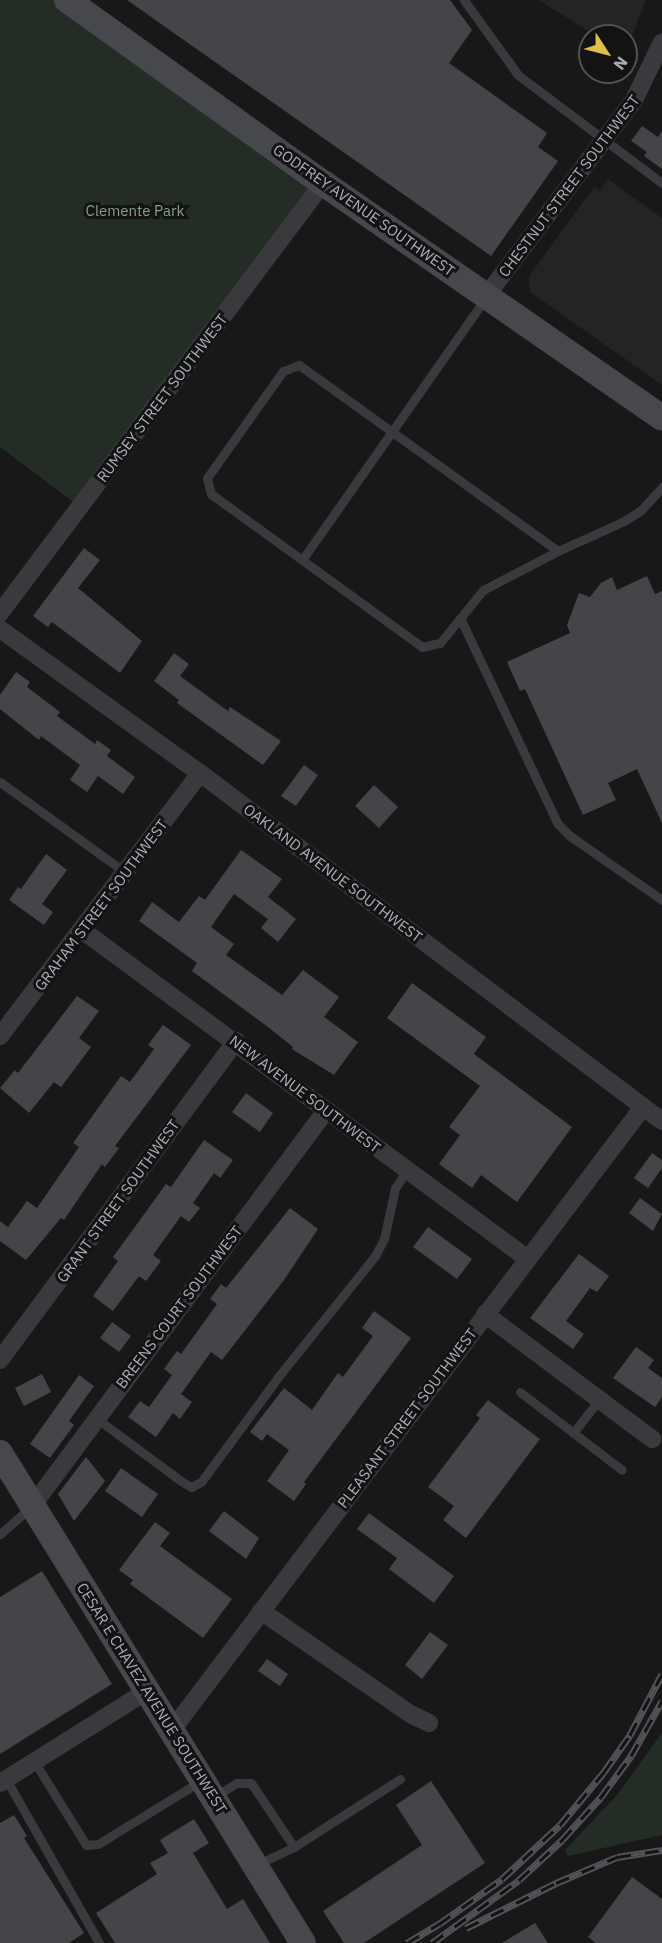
<!DOCTYPE html>
<html>
<head>
<meta charset="utf-8">
<style>
	body { margin:0 }
	#map { position:relative; width:662px; height:1943px; overflow:hidden; background:#181819; font-family:"IBM Plex Sans",sans-serif }
	div>[style] { position:absolute }
	.built>* { inset:0; background:#242426 }
	.green>* { inset:0; background:#242c26 }
	.building>* { inset:0; background:#454549 }
	.service>* { height:9px; margin:-4.5px; padding:0 4.5px; transform-origin:4.5px; border-radius:4.5px; background:#39393e }
	.minor>* { height:18px; margin:-9px; padding:0 9px; transform-origin:9px; border-radius:9px; background:#39393e }
	.secondary>* { height:26px; margin:-13px; padding:0 13px; transform-origin:13px; border-radius:13px; background:#47484e }
	.rail>* { height:7px; margin-top:-3.5px; transform-origin:0; background:repeating-linear-gradient(90deg,#131314 0 14px,#525359 0 28px); box-sizing:border-box; border-block:2px solid #525359 }
	span { translate:-50% -50%; white-space:nowrap; text-align:center; line-height:1.15; -webkit-text-stroke:6px #131314; paint-order:stroke }
	.street-label { font-size:15px; color:#abaeb8 }
	.park-label { font-size:15px; color:#84a189 }
	.north { position:absolute; left:578px; top:24px; width:60px; height:60px; box-sizing:border-box; background:#131314; border:2px solid #505156; border-radius:50%; rotate:126deg; font-size:16px; font-weight:700; line-height:24px; text-align:center; color:#abaeb8 }
	.north::after { content:''; display:block; margin:auto; width:21px; height:27px; background:#e2bd47; clip-path:polygon(50% 0,100% 100%,50% 72%,0 100%) }
</style>
</head>
<body>
<div id="map">
	<div class="built">
		<i style="clip-path:polygon(539px 0,646px 0,626px 51px,626px 36px,596px 36px)"></i>
		<i style="clip-path:polygon(608px 179px,662px 218px,662px 385px,530px 292px,529px 276px,594px 187px,600px 190px)"></i>
	</div>
	<div class="green">
		<i style="clip-path:polygon(0 0,72px 0,323px 183px,80px 507px,0 447px)"></i>
		<i style="clip-path:polygon(662px 1733px,662px 1835px,568px 1856px,565px 1850px,617px 1795px)"></i>
	</div>
	<div class="building">
		<i style="clip-path:polygon(127px 0,450px 0,472px 30px,449px 63px,547px 133px,538px 147px,558px 161px,491px 256px)"></i>
		<i style="clip-path:polygon(642px 126px,658px 137px,662px 131px,662px 169px,644px 156px,647px 152px,631px 141px)"></i>
		<i style="clip-path:polygon(84px 548px,100px 560px,78px 588px,142px 641px,120px 673px,52px 622px,48px 627px,33px 616px)"></i>
		<i style="clip-path:polygon(647px 576px,655px 594px,662px 591px,662px 823px,637px 769px,608px 783px,616px 800px,583px 815px,525px 689px,520px 691px,507px 662px,570px 633px,567px 625px,579px 593px,590px 597px,601px 583px,612px 577px,617px 590px)"></i>
		<i style="clip-path:polygon(174px 653px,189px 664px,180px 676px,228px 711px,230px 707px,281px 741px,263px 765px,177px 703px,179px 700px,154px 681px)"></i>
		<i style="clip-path:polygon(16px 672px,30px 682px,27px 687px,60px 712px,57px 716px,95px 744px,97px 740px,111px 750px,107px 756px,135px 777px,123px 794px,98px 776px,87px 792px,70px 780px,80px 765px,41px 736px,39px 740px,0 709px,0 695px)"></i>
		<i style="clip-path:polygon(304px 765px,318px 775px,296px 806px,281px 796px)"></i>
		<i style="clip-path:polygon(374px 785px,398px 807px,379px 828px,355px 806px)"></i>
		<i style="clip-path:polygon(241px 850px,282px 879px,268px 897px,296px 919px,278px 942px,261px 928px,268px 919px,234px 894px,211px 927px,234px 944px,226px 955px,282px 995px,303px 970px,339px 997px,324px 1017px,358px 1042px,334px 1075px,292px 1049px,293px 1047px,268px 1027px,192px 971px,197px 963px,139px 921px,152px 902px,179px 922px,199px 896px,205px 900px)"></i>
		<i style="clip-path:polygon(46px 854px,67px 870px,42px 904px,53px 912px,44px 925px,9px 900px,18px 887px,21px 889px)"></i>
		<i style="clip-path:polygon(412px 983px,486px 1037px,474px 1054px,572px 1127px,517px 1202px,481px 1175px,472px 1188px,439px 1164px,460px 1135px,449px 1127px,480px 1086px,387px 1018px)"></i>
		<i style="clip-path:polygon(77px 996px,99px 1011px,79px 1038px,91px 1047px,61px 1087px,54px 1082px,29px 1113px,0 1088px,15px 1070px,18px 1073px)"></i>
		<i style="clip-path:polygon(163px 1025px,191px 1045px,115px 1146px,119px 1148px,105px 1167px,102px 1164px,64px 1220px,61px 1218px,26px 1260px,0 1241px,0 1221px,8px 1227px,27px 1201px,37px 1208px,79px 1147px,73px 1143px,121px 1076px,130px 1082px,154px 1049px,148px 1045px)"></i>
		<i style="clip-path:polygon(246px 1093px,273px 1113px,260px 1132px,232px 1112px)"></i>
		<i style="clip-path:polygon(204px 1140px,233px 1160px,220px 1178px,214px 1173px,193px 1203px,200px 1208px,189px 1222px,181px 1216px,153px 1255px,161px 1261px,146px 1281px,139px 1276px,113px 1311px,93px 1296px,118px 1261px,113px 1257px,166px 1184px,171px 1187px)"></i>
		<i style="clip-path:polygon(652px 1153px,662px 1160px,662px 1168px,648px 1188px,634px 1178px)"></i>
		<i style="clip-path:polygon(640px 1198px,662px 1214px,653px 1231px,629px 1213px)"></i>
		<i style="clip-path:polygon(290px 1208px,318px 1229px,284px 1280px,222px 1360px,211px 1352px,181px 1394px,192px 1402px,180px 1419px,173px 1413px,156px 1437px,128px 1417px,140px 1401px,149px 1407px,172px 1375px,164px 1369px,177px 1351px,181px 1354px,217px 1304px,210px 1299px,221px 1284px,226px 1288px)"></i>
		<i style="clip-path:polygon(428px 1227px,472px 1259px,457px 1279px,413px 1247px)"></i>
		<i style="clip-path:polygon(579px 1254px,609px 1276px,597px 1292px,590px 1288px,566px 1321px,584px 1334px,573px 1349px,530px 1318px)"></i>
		<i style="clip-path:polygon(374px 1311px,411px 1338px,304px 1482px,306px 1484px,294px 1501px,267px 1481px,289px 1450px,267px 1434px,262px 1441px,250px 1432px,284px 1388px,312px 1410px,338px 1373px,343px 1377px,373px 1336px,362px 1328px)"></i>
		<i style="clip-path:polygon(112px 1322px,131px 1336px,119px 1352px,100px 1338px)"></i>
		<i style="clip-path:polygon(636px 1347px,654px 1360px,648px 1368px,662px 1378px,662px 1397px,655px 1407px,613px 1378px)"></i>
		<i style="clip-path:polygon(42px 1374px,51px 1392px,24px 1406px,15px 1388px)"></i>
		<i style="clip-path:polygon(79px 1375px,94px 1386px,69px 1421px,74px 1425px,50px 1458px,30px 1444px)"></i>
		<i style="clip-path:polygon(488px 1400px,540px 1439px,466px 1538px,443px 1520px,454px 1506px,428px 1487px,480px 1418px,476px 1415px)"></i>
		<i style="clip-path:polygon(86px 1457px,105px 1481px,74px 1521px,58px 1494px)"></i>
		<i style="clip-path:polygon(121px 1468px,158px 1494px,142px 1517px,105px 1491px)"></i>
		<i style="clip-path:polygon(224px 1511px,259px 1538px,246px 1559px,209px 1531px)"></i>
		<i style="clip-path:polygon(369px 1513px,454px 1576px,434px 1603px,389px 1569px,397px 1558px,357px 1529px)"></i>
		<i style="clip-path:polygon(155px 1522px,170px 1533px,160px 1546px,232px 1599px,203px 1638px,130px 1584px,133px 1580px,119px 1570px)"></i>
		<i style="clip-path:polygon(42px 1571px,112px 1684px,0 1754px,0 1597px)"></i>
		<i style="clip-path:polygon(430px 1632px,448px 1645px,422px 1679px,405px 1665px)"></i>
		<i style="clip-path:polygon(267px 1659px,288px 1674px,280px 1686px,258px 1671px)"></i>
		<i style="clip-path:polygon(431px 1781px,485px 1863px,364px 1943px,344px 1943px,323px 1911px,422px 1845px,396px 1805px)"></i>
		<i style="clip-path:polygon(14px 1815px,27px 1836px,24px 1838px,84px 1933px,69px 1943px,0 1943px,0 1823px)"></i>
		<i style="clip-path:polygon(194px 1819px,209px 1843px,193px 1853px,227px 1909px,243px 1899px,270px 1943px,115px 1943px,96px 1913px,157px 1874px,150px 1863px,168px 1853px,160px 1840px)"></i>
		<i style="clip-path:polygon(632px 1877px,662px 1899px,662px 1943px,596px 1943px,588px 1937px)"></i>
		<i style="clip-path:polygon(535px 1923px,548px 1943px,502px 1943px)"></i>
	</div>
	<div class="service">
		<i style="left:464px;top:0;width:92px;rotate:54.2deg"></i>
		<i style="left:518px;top:75px;width:180px;rotate:36.9deg"></i>
		<i style="left:558px;top:551px;width:319px;rotate:-144.3deg"></i>
		<i style="left:299px;top:365px;width:17px;rotate:159deg"></i>
		<i style="left:283px;top:371px;width:131px;rotate:125.4deg"></i>
		<i style="left:207px;top:478px;width:16px;rotate:76deg"></i>
		<i style="left:211px;top:494px;width:261px;rotate:35.9deg"></i>
		<i style="left:422px;top:647px;width:18px;rotate:-13deg"></i>
		<i style="left:440px;top:643px;width:68px;rotate:-50.9deg"></i>
		<i style="left:483px;top:590px;width:85px;rotate:-27.5deg"></i>
		<i style="left:558px;top:551px;width:72px;rotate:-24.4deg"></i>
		<i style="left:624px;top:521px;width:19px;rotate:-32deg"></i>
		<i style="left:640px;top:511px;width:33px;rotate:-47deg"></i>
		<i style="left:302px;top:560px;width:321px;rotate:-55deg"></i>
		<i style="left:460px;top:618px;width:228px;rotate:64.6deg"></i>
		<i style="left:558px;top:824px;width:17px;rotate:45deg"></i>
		<i style="left:570px;top:836px;width:112px;rotate:34.8deg"></i>
		<i style="left:0;top:782px;width:154px;rotate:35.8deg"></i>
		<i style="left:520px;top:1392px;width:128px;rotate:37.4deg"></i>
		<i style="left:96px;top:1418px;width:106px;rotate:36.5deg"></i>
		<i style="left:181px;top:1481px;width:12px;rotate:31deg"></i>
		<i style="left:191px;top:1487px;width:11px;rotate:-27deg"></i>
		<i style="left:201px;top:1482px;width:130px;rotate:-53.7deg"></i>
		<i style="left:278px;top:1377px;width:155px;rotate:-51.3deg"></i>
		<i style="left:375px;top:1256px;width:19px;rotate:-62deg"></i>
		<i style="left:384px;top:1239px;width:52px;rotate:-77.8deg"></i>
		<i style="left:395px;top:1188px;width:22px;rotate:-56deg"></i>
		<i style="left:573px;top:1433px;width:42px;rotate:-51.8deg"></i>
		<i style="left:0;top:1534px;width:43px;rotate:-41.2deg"></i>
		<i style="left:34px;top:1761px;width:99px;rotate:58.2deg"></i>
		<i style="left:86px;top:1845px;width:12px;rotate:-5deg"></i>
		<i style="left:98px;top:1844px;width:121px;rotate:-31.5deg"></i>
		<i style="left:6px;top:1779px;width:189px;rotate:60.4deg"></i>
		<i style="left:214px;top:1797px;width:26px;rotate:-32deg"></i>
		<i style="left:236px;top:1783px;width:15px"></i>
		<i style="left:251px;top:1783px;width:77px;rotate:56.1deg"></i>
		<i style="left:256px;top:1865px;width:42px;rotate:-25.3deg"></i>
		<i style="left:294px;top:1847px;width:126px;rotate:-32.7deg"></i>
	</div>
	<div class="minor">
		<i style="left:487px;top:295px;width:244px;rotate:-53deg"></i>
		<i style="left:634px;top:100px;width:64px;rotate:-64.2deg"></i>
		<i style="left:0;top:613px;width:538px;rotate:-53.09deg"></i>
		<i style="left:0;top:629px;width:246px;rotate:35.8deg"></i>
		<i style="left:200px;top:773px;width:578px;rotate:36.99deg"></i>
		<i style="left:82px;top:930px;width:554px;rotate:36.42deg"></i>
		<i style="left:0;top:1036px;width:330px;rotate:-52.7deg"></i>
		<i style="left:485px;top:1314px;width:209px;rotate:36.8deg"></i>
		<i style="left:0;top:1360px;width:397px;rotate:-53.5deg"></i>
		<i style="left:33px;top:1505px;width:491px;rotate:-53.4deg"></i>
		<i style="left:261px;top:1611px;width:183px;rotate:34.6deg"></i>
		<i style="left:412px;top:1715px;width:19px;rotate:25deg"></i>
		<i style="left:172px;top:1730px;width:781px;rotate:-52.91deg"></i>
		<i style="left:0;top:1783px;width:175px;rotate:-32.1deg"></i>
	</div>
	<div class="secondary">
		<i style="left:67px;top:0;width:315px;rotate:35.6deg"></i>
		<i style="left:323px;top:183px;width:412px;rotate:34.7deg"></i>
		<i style="left:0;top:1453px;width:576px;rotate:58.27deg"></i>
	</div>
	<div class="rail">
		<i style="left:466px;top:1928px;width:101px;rotate:-26.6deg"></i>
		<i style="left:556px;top:1883px;width:66px;rotate:-23.1deg"></i>
		<i style="left:617px;top:1857px;width:46px;rotate:-8.8deg"></i>
		<i style="left:407px;top:1943px;width:37px;rotate:-31deg"></i>
		<i style="left:439px;top:1924px;width:77px;rotate:-35.5deg"></i>
		<i style="left:502px;top:1879px;width:79px;rotate:-43deg"></i>
		<i style="left:560px;top:1825px;width:69px;rotate:-50.3deg"></i>
		<i style="left:604px;top:1772px;width:45px;rotate:-54.9deg"></i>
		<i style="left:630px;top:1735px;width:69px;rotate:-62.3deg"></i>
		<i style="left:432px;top:1943px;width:107px;rotate:-35.9deg"></i>
		<i style="left:519px;top:1880px;width:59px;rotate:-42.9deg"></i>
		<i style="left:562px;top:1840px;width:58px;rotate:-47.8deg"></i>
		<i style="left:601px;top:1797px;width:51px;rotate:-53.8deg"></i>
		<i style="left:631px;top:1756px;width:63px;rotate:-60.6deg"></i>
	</div>
	<div class="street-label">
		<span style="left:569px;top:186px;rotate:-53deg">CHESTNUT STREET SOUTHWEST</span>
		<span style="left:364px;top:210px;rotate:35deg">GODFREY AVENUE SOUTHWEST</span>
		<span style="left:162px;top:398px;rotate:-53deg">RUMSEY STREET SOUTHWEST</span>
		<span style="left:333px;top:873px;rotate:37deg">OAKLAND AVENUE SOUTHWEST</span>
		<span style="left:101px;top:905px;rotate:-53deg">GRAHAM STREET SOUTHWEST</span>
		<span style="left:305px;top:1094px;rotate:37deg">NEW AVENUE SOUTHWEST</span>
		<span style="left:118px;top:1201px;rotate:-54deg">GRANT STREET SOUTHWEST</span>
		<span style="left:179px;top:1307px;rotate:-53deg">BREENS COURT SOUTHWEST</span>
		<span style="left:407px;top:1418px;rotate:-53deg">PLEASANT STREET SOUTHWEST</span>
		<span style="left:152px;top:1698px;rotate:58deg">CESAR E CHAVEZ AVENUE SOUTHWEST</span>
	</div>
	<div class="park-label">
		<span style="left:135px;top:211px">Clemente Park</span>
	</div>
	<div class="north">N</div>
</div>
</body>
</html>
